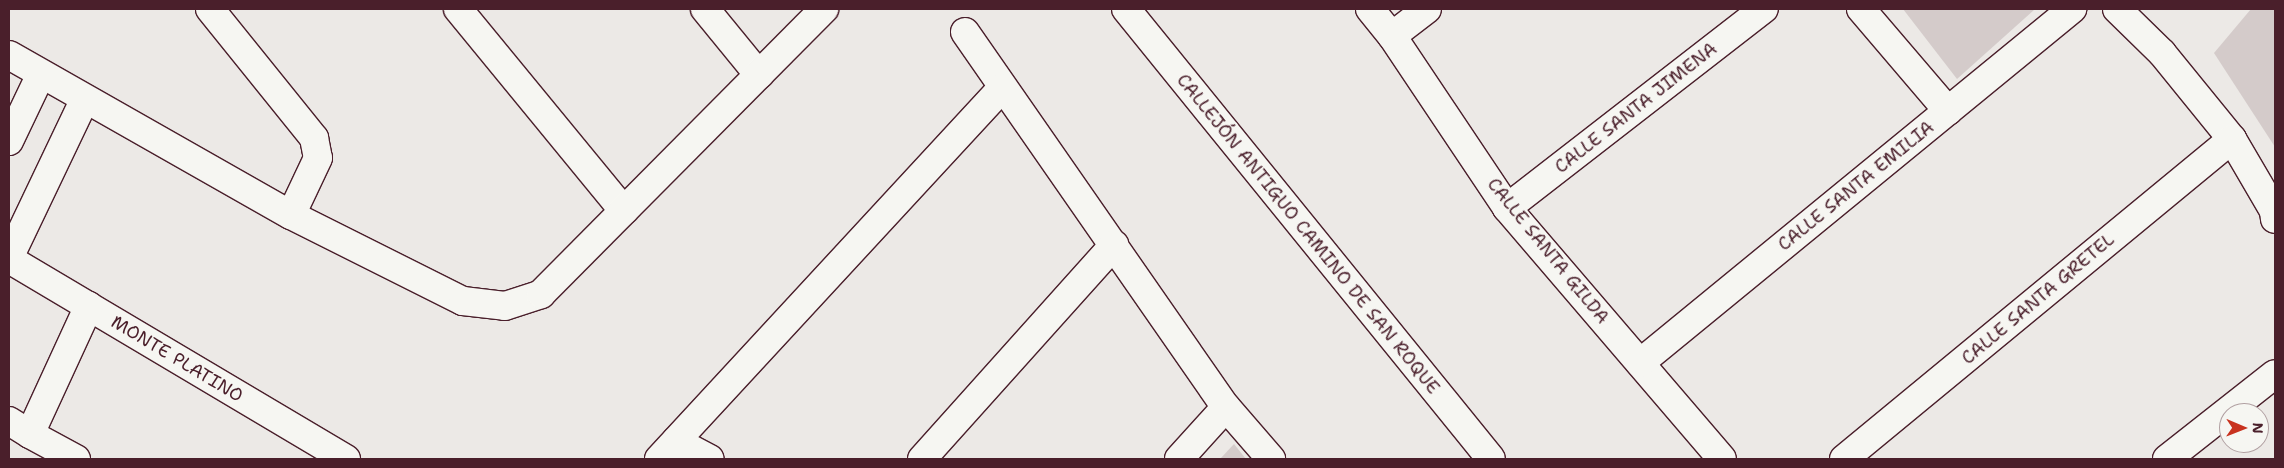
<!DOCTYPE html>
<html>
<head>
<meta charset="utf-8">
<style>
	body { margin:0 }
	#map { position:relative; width:2284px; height:468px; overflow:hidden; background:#ece9e6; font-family:"Shantell Sans",sans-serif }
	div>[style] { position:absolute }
	.green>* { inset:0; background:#d4cbca }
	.roads { filter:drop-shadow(1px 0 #4a1f2b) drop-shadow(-1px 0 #4a1f2b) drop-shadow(0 1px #4a1f2b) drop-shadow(0 -1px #4a1f2b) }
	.minor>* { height:28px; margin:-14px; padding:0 14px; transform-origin:14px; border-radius:14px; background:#f6f6f2 }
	span { translate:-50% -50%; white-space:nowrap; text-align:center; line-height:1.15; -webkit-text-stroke:4px #f6f6f2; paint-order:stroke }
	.street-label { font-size:18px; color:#4a1f2b }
	.frame { position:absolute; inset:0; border:10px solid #4a1f2b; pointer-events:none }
	.north { position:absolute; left:2219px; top:403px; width:50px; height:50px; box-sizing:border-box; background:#f6f6f2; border:1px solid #b1a0a2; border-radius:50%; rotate:91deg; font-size:14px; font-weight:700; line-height:20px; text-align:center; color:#4a1f2b }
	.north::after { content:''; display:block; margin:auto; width:18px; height:22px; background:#c8321e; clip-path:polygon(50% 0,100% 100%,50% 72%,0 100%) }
</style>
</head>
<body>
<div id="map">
	<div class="green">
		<i style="clip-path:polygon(1903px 9px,2035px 9px,1957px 79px)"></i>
		<i style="clip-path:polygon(2251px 9px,2275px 9px,2275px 147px,2214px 53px)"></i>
		<i style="clip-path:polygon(1234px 444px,1246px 459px,1220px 459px)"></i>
	</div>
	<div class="roads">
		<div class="minor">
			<i style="left:210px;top:9px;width:166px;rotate:51.1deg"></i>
			<i style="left:314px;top:138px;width:20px;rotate:79deg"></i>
			<i style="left:318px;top:158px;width:63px;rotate:115.3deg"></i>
			<i style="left:458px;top:9px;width:261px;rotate:50.6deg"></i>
			<i style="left:705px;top:9px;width:85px;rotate:50.7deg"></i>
			<i style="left:1126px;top:9px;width:579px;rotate:50.95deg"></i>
			<i style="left:1370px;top:9px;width:35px;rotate:51deg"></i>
			<i style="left:1392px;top:36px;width:207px;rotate:56.2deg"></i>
			<i style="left:1507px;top:208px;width:330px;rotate:49.4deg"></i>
			<i style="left:1861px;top:9px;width:134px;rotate:49.5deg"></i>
			<i style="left:2117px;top:9px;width:63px;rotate:44.4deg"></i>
			<i style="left:2162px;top:53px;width:111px;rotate:50.9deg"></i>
			<i style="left:2232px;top:139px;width:83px;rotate:59.7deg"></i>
			<i style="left:2274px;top:211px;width:8px;rotate:83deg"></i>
			<i style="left:965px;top:32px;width:457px;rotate:55.2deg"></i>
			<i style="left:1226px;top:407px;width:69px;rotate:49.1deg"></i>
			<i style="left:1392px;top:36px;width:44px;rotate:-37.6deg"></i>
			<i style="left:9px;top:55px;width:324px;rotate:29.6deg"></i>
			<i style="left:291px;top:215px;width:192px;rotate:26.6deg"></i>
			<i style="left:463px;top:301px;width:42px;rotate:6.8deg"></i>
			<i style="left:505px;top:306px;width:38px;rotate:-18deg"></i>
			<i style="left:541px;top:294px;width:402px;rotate:-45.2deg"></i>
			<i style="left:9px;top:141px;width:74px;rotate:-64.5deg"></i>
			<i style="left:1507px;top:208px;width:325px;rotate:-37.8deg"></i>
			<i style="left:9px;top:258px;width:176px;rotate:-64.5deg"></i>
			<i style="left:9px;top:259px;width:392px;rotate:30.7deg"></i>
			<i style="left:1640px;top:363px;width:559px;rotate:-39.33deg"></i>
			<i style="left:9px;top:421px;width:25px;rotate:32deg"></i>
			<i style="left:676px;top:441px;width:38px;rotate:28deg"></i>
			<i style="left:76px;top:459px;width:52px;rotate:-151.5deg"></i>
			<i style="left:30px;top:434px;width:141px;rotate:-65.3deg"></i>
			<i style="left:659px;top:459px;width:505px;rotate:-47.25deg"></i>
			<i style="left:922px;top:459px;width:288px;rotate:-48.1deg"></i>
			<i style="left:1179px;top:459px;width:70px;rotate:-47.9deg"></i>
			<i style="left:1844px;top:459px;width:503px;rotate:-39.51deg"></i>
			<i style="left:2167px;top:459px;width:137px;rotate:-38.2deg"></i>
		</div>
	</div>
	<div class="street-label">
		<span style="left:1636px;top:108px;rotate:-38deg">CALLE SANTA JIMENA</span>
		<span style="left:1856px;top:186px;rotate:-39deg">CALLE SANTA EMILIA</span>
		<span style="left:1308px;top:234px;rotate:51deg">CALLEJÓN ANTIGUO CAMINO DE SAN ROQUE</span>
		<span style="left:1548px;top:251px;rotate:51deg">CALLE SANTA GILDA</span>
		<span style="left:2038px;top:299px;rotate:-40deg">CALLE SANTA GRETEL</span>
		<span style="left:177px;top:359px;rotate:31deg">MONTE PLATINO</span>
	</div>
	<div class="frame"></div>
	<div class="north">N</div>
</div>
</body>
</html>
